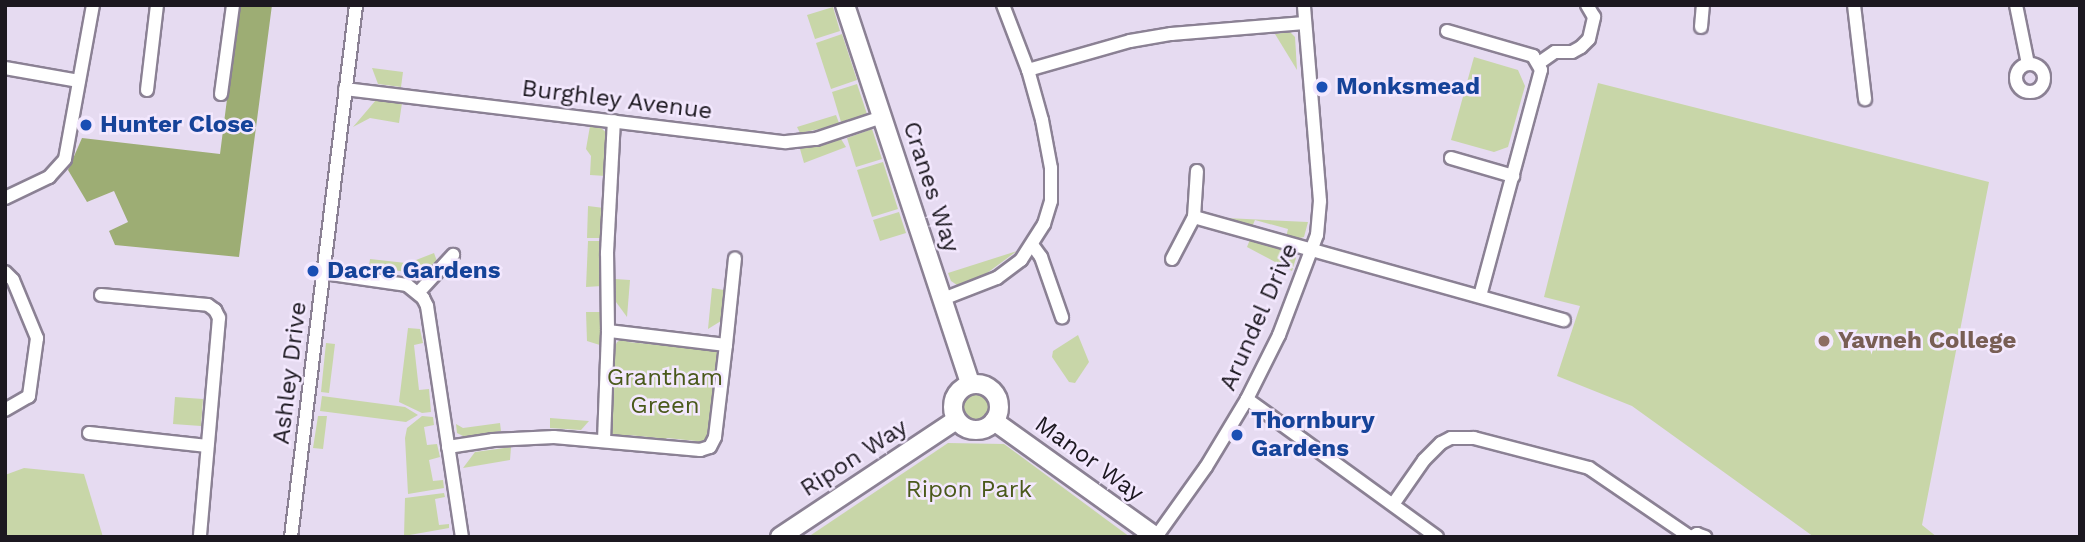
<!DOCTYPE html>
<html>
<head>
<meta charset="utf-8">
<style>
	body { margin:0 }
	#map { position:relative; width:2085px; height:542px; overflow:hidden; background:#e6dbf1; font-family:"Work Sans",sans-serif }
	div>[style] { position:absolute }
	.green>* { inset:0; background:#c8d6a8 }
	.round { border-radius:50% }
	.forest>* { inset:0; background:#9dad74 }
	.roads { filter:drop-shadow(2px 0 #8b8194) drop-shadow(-2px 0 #8b8194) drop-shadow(0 2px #8b8194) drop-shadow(0 -2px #8b8194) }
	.street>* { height:12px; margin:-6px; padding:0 6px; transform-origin:6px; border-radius:6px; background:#fff }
	.street>.ring { margin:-6px; padding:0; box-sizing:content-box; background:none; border:12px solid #fff; border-radius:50% }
	.secondary>* { height:18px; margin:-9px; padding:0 9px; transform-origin:9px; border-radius:9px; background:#fff }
	.secondary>.ring { margin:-9px; padding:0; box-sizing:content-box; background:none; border:18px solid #fff; border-radius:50% }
	.dots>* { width:19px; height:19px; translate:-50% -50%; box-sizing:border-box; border:4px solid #f3e8fe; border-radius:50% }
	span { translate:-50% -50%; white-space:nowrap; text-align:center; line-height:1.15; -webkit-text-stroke:5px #f3e8fe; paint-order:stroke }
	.transit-label { font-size:24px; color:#164399; font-weight:700 }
	.left { translate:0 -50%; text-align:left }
	.street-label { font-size:24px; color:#1c1820 }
	.education-label { font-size:24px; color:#785e54; font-weight:700 }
	.park-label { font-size:24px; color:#4a591b }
	.frame { position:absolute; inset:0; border:7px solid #1c1820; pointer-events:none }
</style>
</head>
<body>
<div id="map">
	<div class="green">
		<i style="clip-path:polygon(833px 7px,840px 31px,815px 39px,807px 15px)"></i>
		<i style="clip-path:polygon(1290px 32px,1295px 37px,1297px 70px,1275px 34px)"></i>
		<i style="clip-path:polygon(842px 34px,857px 80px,831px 89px,816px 43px)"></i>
		<i style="clip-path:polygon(1474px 57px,1518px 70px,1525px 86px,1508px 147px,1494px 152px,1451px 140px)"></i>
		<i style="clip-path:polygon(372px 68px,403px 72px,401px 87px,378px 84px)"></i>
		<i style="clip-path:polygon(1598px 83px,1989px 182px,1922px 525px,1937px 537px,1814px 537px,1632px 406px,1557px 376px,1580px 306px,1544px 297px)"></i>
		<i style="clip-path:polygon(857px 84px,867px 114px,841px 122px,832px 92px)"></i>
		<i style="clip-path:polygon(376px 100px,402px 103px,399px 123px,370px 118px,353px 127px)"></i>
		<i style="clip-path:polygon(836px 115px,839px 123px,824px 128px,800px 133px,797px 127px)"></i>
		<i style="clip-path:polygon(590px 126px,601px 128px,609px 135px,606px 176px,590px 175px,591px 156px,586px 149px)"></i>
		<i style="clip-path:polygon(872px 129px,882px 159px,856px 167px,847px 138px)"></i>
		<i style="clip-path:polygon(841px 139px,846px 147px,804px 163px,800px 149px)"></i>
		<i style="clip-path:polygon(883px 162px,898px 209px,872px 217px,857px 170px)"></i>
		<i style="clip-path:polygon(588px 206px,604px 208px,602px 238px,587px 238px)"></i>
		<i style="clip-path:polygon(899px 212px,906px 233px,880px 241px,873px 220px)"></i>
		<i style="clip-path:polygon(1226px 218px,1308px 222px,1304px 237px,1296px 239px,1286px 237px,1288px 229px,1255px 220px,1252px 227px)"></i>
		<i style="clip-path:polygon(1251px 237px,1294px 249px,1296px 258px,1292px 271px,1247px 247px)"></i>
		<i style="clip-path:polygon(588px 241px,602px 241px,602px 286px,586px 287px)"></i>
		<i style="clip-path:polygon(1017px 251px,983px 276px,957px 285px,951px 281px,948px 273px)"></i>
		<i style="clip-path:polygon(434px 253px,438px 264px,422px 280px,410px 273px,411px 262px)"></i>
		<i style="clip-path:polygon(370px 259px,406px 263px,407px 272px,369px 267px)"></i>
		<i style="clip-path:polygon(615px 279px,630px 280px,627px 317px,616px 302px)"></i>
		<i style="clip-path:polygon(712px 288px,724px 290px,721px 321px,708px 329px)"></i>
		<i style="clip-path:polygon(586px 312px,603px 312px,603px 346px,587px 341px)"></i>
		<i style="clip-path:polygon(408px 328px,420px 329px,423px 343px,414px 345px,419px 390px,429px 389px,431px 412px,422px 413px,399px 402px)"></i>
		<i style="clip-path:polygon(1078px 335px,1089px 362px,1075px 383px,1069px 382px,1052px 357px,1053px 351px)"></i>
		<i style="clip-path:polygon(626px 337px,628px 342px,660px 345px,663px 340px,668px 341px,670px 346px,702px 349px,705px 345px,718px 352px,716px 400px,711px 403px,709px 424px,713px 427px,707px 442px,698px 446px,696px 441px,667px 438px,661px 443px,658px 438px,628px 435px,623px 439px,613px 435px,610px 430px,613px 351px,617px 342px)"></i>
		<i style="clip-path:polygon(326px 343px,335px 344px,329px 393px,321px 392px)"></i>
		<i class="round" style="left:961px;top:390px;width:32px;height:32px"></i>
		<i style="clip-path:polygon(322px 396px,405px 407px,418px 415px,406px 422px,320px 411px)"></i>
		<i style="clip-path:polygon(175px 397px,203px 399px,201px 426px,173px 424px)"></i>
		<i style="clip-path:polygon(318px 416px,327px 416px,323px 449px,313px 448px)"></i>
		<i style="clip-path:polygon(422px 416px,433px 417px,434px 425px,424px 427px,427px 445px,437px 444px,440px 457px,429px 460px,433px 481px,443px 480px,444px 488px,408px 494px,405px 438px,407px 428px)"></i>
		<i style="clip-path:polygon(550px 418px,589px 421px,581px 430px,550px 428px)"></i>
		<i style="clip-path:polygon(500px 423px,501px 431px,465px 437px,457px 433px,456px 424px,463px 428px)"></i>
		<i style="clip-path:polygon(948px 443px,1004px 444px,1130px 537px,808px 537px)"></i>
		<i style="clip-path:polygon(511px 447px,510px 460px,463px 468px,475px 452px)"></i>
		<i style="clip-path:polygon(24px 468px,84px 474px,103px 537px,5px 537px,5px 475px)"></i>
		<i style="clip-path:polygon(444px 493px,445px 497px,435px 499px,439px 525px,449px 524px,449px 528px,404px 536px,405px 498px)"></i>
	</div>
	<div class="forest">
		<i style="clip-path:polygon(239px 5px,272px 5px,239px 257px,115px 245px,109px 231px,128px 222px,114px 191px,87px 202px,68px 170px,82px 138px,220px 154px)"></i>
	</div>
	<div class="roads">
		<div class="street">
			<i style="left:1854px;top:5px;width:95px;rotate:83.3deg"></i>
			<i style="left:2016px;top:5px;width:60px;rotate:78.5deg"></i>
			<i style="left:1701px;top:27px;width:22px;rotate:-85deg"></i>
			<i style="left:1447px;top:31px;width:90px;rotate:16.2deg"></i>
			<i style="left:1533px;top:56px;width:16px;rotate:60deg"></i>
			<i style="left:1541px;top:70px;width:234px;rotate:105.1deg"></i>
			<i style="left:1539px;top:63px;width:19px;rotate:-35deg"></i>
			<i style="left:1555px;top:52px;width:17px"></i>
			<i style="left:1572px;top:52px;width:10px;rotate:-29deg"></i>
			<i style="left:1581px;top:47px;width:11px;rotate:-45deg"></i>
			<i style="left:1589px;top:39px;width:23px;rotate:-77deg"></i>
			<i style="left:1594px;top:17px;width:14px;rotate:-120deg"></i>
			<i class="ring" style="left:2016px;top:64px;width:16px;height:16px"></i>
			<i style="left:5px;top:68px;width:75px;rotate:10deg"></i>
			<i style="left:1028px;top:70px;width:106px;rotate:-15.9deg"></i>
			<i style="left:1130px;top:41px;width:42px;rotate:-9.7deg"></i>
			<i style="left:1171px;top:34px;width:134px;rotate:-4.7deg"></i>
			<i style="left:345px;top:89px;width:444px;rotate:6.9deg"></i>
			<i style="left:786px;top:142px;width:30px;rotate:-6deg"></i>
			<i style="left:816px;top:139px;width:70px;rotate:-18.4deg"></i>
			<i style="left:147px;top:90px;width:86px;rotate:-83.3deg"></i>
			<i style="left:221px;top:94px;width:90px;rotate:-82.3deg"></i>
			<i style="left:1451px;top:158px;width:65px;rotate:16.2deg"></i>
			<i style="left:5px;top:198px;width:49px;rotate:-25.5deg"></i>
			<i style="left:49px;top:177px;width:24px;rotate:-48deg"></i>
			<i style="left:65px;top:159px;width:157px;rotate:-79.7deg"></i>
			<i style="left:1194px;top:217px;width:46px;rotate:-86.3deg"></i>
			<i style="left:1033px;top:246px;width:14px;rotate:54deg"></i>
			<i style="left:1041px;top:257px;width:64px;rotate:70.7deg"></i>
			<i style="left:1172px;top:259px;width:47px;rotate:-62.4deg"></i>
			<i style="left:1194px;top:217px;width:384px;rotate:15.6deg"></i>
			<i style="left:5px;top:272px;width:11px;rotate:45deg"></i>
			<i style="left:13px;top:280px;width:63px;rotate:67.5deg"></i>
			<i style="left:37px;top:338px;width:59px;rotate:97.9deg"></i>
			<i style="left:29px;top:396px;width:28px;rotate:150deg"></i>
			<i style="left:324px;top:273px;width:84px;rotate:8.2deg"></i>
			<i style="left:407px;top:285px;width:21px;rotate:39deg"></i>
			<i style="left:423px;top:298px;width:9px;rotate:63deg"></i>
			<i style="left:427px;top:306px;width:234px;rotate:81.4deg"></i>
			<i style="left:418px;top:293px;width:52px;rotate:-47.4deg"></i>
			<i style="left:101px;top:295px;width:107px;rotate:5.3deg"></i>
			<i style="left:208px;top:305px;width:9px;rotate:36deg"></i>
			<i style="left:215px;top:310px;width:9px;rotate:63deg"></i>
			<i style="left:219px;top:318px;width:220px;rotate:95deg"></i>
			<i style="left:943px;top:299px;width:58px;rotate:-21.3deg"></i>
			<i style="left:997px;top:278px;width:30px;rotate:-37deg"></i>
			<i style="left:1021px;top:260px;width:43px;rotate:-57.4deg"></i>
			<i style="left:1044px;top:224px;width:24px;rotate:-73deg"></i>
			<i style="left:1051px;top:201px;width:33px;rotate:-90deg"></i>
			<i style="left:1051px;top:168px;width:49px;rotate:-100.6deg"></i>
			<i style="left:1042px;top:120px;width:52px;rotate:-105.6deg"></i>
			<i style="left:1028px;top:70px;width:70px;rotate:-111deg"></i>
			<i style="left:726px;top:345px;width:87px;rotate:-84.1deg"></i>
			<i style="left:1247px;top:399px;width:235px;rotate:36deg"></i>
			<i style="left:89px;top:433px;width:119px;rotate:6.3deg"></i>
			<i style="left:604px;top:441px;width:110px;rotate:-87.9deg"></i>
			<i style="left:448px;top:447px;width:46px;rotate:-8.8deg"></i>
			<i style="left:493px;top:440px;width:61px;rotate:-2.8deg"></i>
			<i style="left:554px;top:437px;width:147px;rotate:5.1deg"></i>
			<i style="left:700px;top:450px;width:10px;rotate:-17deg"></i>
			<i style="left:710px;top:447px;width:11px;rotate:-63deg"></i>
			<i style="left:715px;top:437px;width:93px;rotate:-83.2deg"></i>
			<i style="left:726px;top:345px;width:119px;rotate:-173.2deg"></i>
			<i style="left:608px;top:331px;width:78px;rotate:-90.7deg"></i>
			<i style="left:607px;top:253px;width:132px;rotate:-87deg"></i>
			<i style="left:1394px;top:503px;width:52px;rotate:-55.1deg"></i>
			<i style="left:1424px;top:460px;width:24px;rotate:-45deg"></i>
			<i style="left:1441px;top:443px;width:11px;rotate:-27deg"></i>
			<i style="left:1451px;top:438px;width:23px"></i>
			<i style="left:1474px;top:438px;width:119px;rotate:14.6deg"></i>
			<i style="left:1589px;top:468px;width:122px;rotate:34.3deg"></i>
			<i style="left:291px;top:537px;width:536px;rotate:-83.03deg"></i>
			<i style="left:1156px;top:537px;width:86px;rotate:-54.5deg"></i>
			<i style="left:1206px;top:467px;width:79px;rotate:-58.9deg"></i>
			<i style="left:1247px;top:399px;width:72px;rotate:-63.4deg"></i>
			<i style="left:1279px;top:335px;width:107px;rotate:-69.2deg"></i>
			<i style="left:1317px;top:235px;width:34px;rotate:-85deg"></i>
			<i style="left:1320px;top:201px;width:197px;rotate:-94.7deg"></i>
			<i style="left:1692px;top:537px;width:6px;rotate:-31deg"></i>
			<i style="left:1697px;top:534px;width:9px;rotate:21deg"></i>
		</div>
		<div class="secondary">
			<i style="left:845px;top:5px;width:399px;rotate:71.7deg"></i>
			<i class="ring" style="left:953px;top:384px;width:28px;height:28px"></i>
			<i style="left:994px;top:421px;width:199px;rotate:35.6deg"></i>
			<i style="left:780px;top:537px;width:211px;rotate:-33.6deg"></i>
		</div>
	</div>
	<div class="dots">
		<i style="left:1322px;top:87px;background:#1a4fb4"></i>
		<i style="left:86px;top:125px;background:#1a4fb4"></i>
		<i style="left:313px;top:271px;background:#1a4fb4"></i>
		<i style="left:1824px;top:341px;background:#8d6e63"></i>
		<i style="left:1237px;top:435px;background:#1a4fb4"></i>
	</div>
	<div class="transit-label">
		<span class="left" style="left:1336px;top:87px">Monksmead</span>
		<span class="left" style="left:100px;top:125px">Hunter Close</span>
		<span class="left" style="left:327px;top:271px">Dacre Gardens</span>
		<span class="left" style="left:1251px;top:435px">Thornbury<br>Gardens</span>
	</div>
	<div class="street-label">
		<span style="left:617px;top:100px;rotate:7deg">Burghley Avenue</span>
		<span style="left:931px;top:187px;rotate:72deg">Cranes Way</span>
		<span style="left:1259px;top:317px;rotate:-66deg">Arundel Drive</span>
		<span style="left:290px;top:373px;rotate:-83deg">Ashley Drive</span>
		<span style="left:854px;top:458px;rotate:-33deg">Ripon Way</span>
		<span style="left:1089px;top:459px;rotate:36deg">Manor Way</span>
	</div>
	<div class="education-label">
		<span class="left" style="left:1838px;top:341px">Yavneh College</span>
	</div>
	<div class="park-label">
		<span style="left:665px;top:392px">Grantham<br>Green</span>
		<span style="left:969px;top:490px">Ripon Park</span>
	</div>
	<div class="frame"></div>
</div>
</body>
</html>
